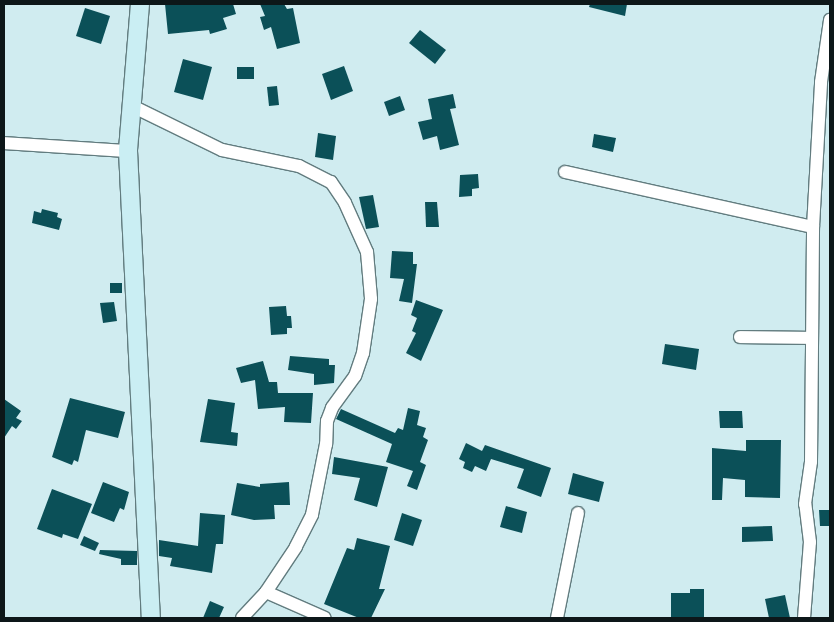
<!DOCTYPE html>
<html>
<head>
<meta charset="utf-8">
<style>
	body { margin:0 }
	#map { position:relative; width:834px; height:622px; overflow:hidden; background:#d0ecf0; font-family:"DejaVu Sans",sans-serif }
	div>[style] { position:absolute }
	.building>* { inset:0; background:#0b5058 }
	.roads { filter:drop-shadow(1px 0 #627c7f) drop-shadow(-1px 0 #627c7f) drop-shadow(0 1px #627c7f) drop-shadow(0 -1px #627c7f) }
	.street>* { height:12px; margin:-6px; padding:0 6px; transform-origin:6px; border-radius:6px; background:#fff }
	.secondary>* { height:18px; margin:-9px; padding:0 9px; transform-origin:9px; border-radius:9px; background:#caeef3 }
	span { translate:-50% -50%; white-space:nowrap; text-align:center; line-height:1.15; -webkit-text-stroke:5px #d0ecf0; paint-order:stroke }
	.frame { position:absolute; inset:0; border:5px solid #0d1719; pointer-events:none }
</style>
</head>
<body>
<div id="map">
	<div class="building">
		<i style="clip-path:polygon(165px 4px,233px 4px,236px 14px,223px 18px,227px 29px,210px 34px,209px 30px,168px 34px)"></i>
		<i style="clip-path:polygon(260px 4px,284px 4px,287px 9px,293px 8px,300px 43px,277px 49px,271px 27px,264px 30px,260px 17px,265px 16px)"></i>
		<i style="clip-path:polygon(590px 4px,627px 4px,625px 16px,589px 7px)"></i>
		<i style="clip-path:polygon(85px 8px,110px 16px,101px 44px,76px 36px)"></i>
		<i style="clip-path:polygon(420px 30px,446px 50px,435px 64px,409px 43px)"></i>
		<i style="clip-path:polygon(183px 59px,212px 67px,203px 100px,174px 92px)"></i>
		<i style="clip-path:polygon(344px 66px,353px 91px,331px 100px,322px 74px)"></i>
		<i style="clip-path:polygon(237px 67px,254px 67px,254px 79px,237px 79px)"></i>
		<i style="clip-path:polygon(277px 86px,279px 105px,269px 106px,267px 87px)"></i>
		<i style="clip-path:polygon(453px 94px,456px 108px,450px 109px,459px 145px,440px 150px,437px 136px,423px 140px,418px 122px,432px 119px,428px 99px)"></i>
		<i style="clip-path:polygon(400px 96px,405px 110px,389px 116px,384px 102px)"></i>
		<i style="clip-path:polygon(318px 133px,336px 136px,333px 160px,315px 157px)"></i>
		<i style="clip-path:polygon(594px 134px,616px 138px,613px 152px,592px 147px)"></i>
		<i style="clip-path:polygon(478px 174px,479px 188px,472px 189px,472px 196px,459px 197px,460px 175px)"></i>
		<i style="clip-path:polygon(373px 195px,379px 227px,366px 229px,359px 197px)"></i>
		<i style="clip-path:polygon(425px 202px,437px 202px,439px 227px,426px 227px)"></i>
		<i style="clip-path:polygon(42px 209px,58px 213px,57px 217px,62px 219px,59px 230px,32px 223px,34px 211px,41px 213px)"></i>
		<i style="clip-path:polygon(392px 251px,413px 252px,413px 264px,417px 264px,412px 303px,399px 301px,404px 279px,390px 278px)"></i>
		<i style="clip-path:polygon(110px 283px,122px 283px,122px 293px,110px 293px)"></i>
		<i style="clip-path:polygon(416px 300px,443px 310px,421px 361px,406px 353px,416px 333px,412px 331px,417px 318px,411px 315px)"></i>
		<i style="clip-path:polygon(114px 302px,117px 321px,103px 323px,100px 303px)"></i>
		<i style="clip-path:polygon(286px 306px,287px 316px,291px 316px,292px 328px,287px 328px,287px 334px,271px 335px,269px 307px)"></i>
		<i style="clip-path:polygon(665px 344px,699px 349px,696px 370px,662px 364px)"></i>
		<i style="clip-path:polygon(290px 356px,329px 359px,329px 365px,335px 365px,334px 383px,314px 385px,314px 374px,288px 370px)"></i>
		<i style="clip-path:polygon(263px 361px,269px 382px,277px 382px,278px 393px,313px 393px,311px 423px,284px 422px,285px 407px,258px 409px,255px 380px,241px 383px,236px 368px)"></i>
		<i style="clip-path:polygon(70px 398px,125px 412px,118px 438px,86px 430px,78px 462px,74px 460px,72px 465px,52px 457px)"></i>
		<i style="clip-path:polygon(4px 399px,21px 411px,16px 418px,22px 421px,16px 429px,12px 426px,4px 438px)"></i>
		<i style="clip-path:polygon(208px 399px,235px 403px,231px 432px,238px 433px,237px 446px,200px 442px)"></i>
		<i style="clip-path:polygon(408px 408px,420px 411px,417px 425px,426px 428px,423px 437px,428px 440px,420px 462px,426px 465px,417px 490px,407px 486px,413px 471px,386px 462px,392px 444px,336px 419px,341px 409px,395px 433px,398px 428px,403px 430px)"></i>
		<i style="clip-path:polygon(719px 411px,742px 411px,743px 428px,720px 428px)"></i>
		<i style="clip-path:polygon(746px 440px,781px 440px,780px 498px,745px 497px,745px 480px,723px 478px,722px 500px,712px 500px,712px 448px,746px 451px)"></i>
		<i style="clip-path:polygon(466px 443px,482px 451px,485px 445px,551px 468px,541px 497px,517px 488px,524px 469px,491px 459px,486px 471px,475px 466px,472px 472px,463px 468px,465px 462px,459px 459px)"></i>
		<i style="clip-path:polygon(334px 457px,388px 467px,377px 507px,354px 500px,360px 478px,332px 474px)"></i>
		<i style="clip-path:polygon(573px 473px,604px 482px,599px 502px,568px 494px)"></i>
		<i style="clip-path:polygon(103px 482px,129px 492px,124px 510px,120px 508px,114px 522px,91px 513px)"></i>
		<i style="clip-path:polygon(289px 482px,290px 505px,274px 505px,275px 519px,254px 520px,231px 515px,237px 483px,260px 487px,260px 484px)"></i>
		<i style="clip-path:polygon(52px 489px,92px 504px,78px 539px,63px 534px,62px 538px,37px 529px)"></i>
		<i style="clip-path:polygon(506px 506px,527px 512px,522px 533px,500px 527px)"></i>
		<i style="clip-path:polygon(819px 510px,830px 510px,830px 526px,820px 526px)"></i>
		<i style="clip-path:polygon(200px 513px,225px 515px,223px 544px,216px 544px,212px 573px,170px 566px,172px 558px,159px 556px,159px 540px,198px 546px)"></i>
		<i style="clip-path:polygon(402px 513px,422px 520px,413px 546px,394px 540px)"></i>
		<i style="clip-path:polygon(772px 526px,773px 541px,742px 542px,742px 527px)"></i>
		<i style="clip-path:polygon(84px 536px,99px 543px,95px 551px,80px 545px)"></i>
		<i style="clip-path:polygon(357px 538px,390px 546px,379px 589px,385px 589px,371px 618px,359px 618px,324px 604px,347px 548px,354px 550px)"></i>
		<i style="clip-path:polygon(100px 550px,137px 551px,137px 565px,121px 565px,121px 559px,99px 554px)"></i>
		<i style="clip-path:polygon(690px 589px,704px 589px,704px 617px,671px 617px,671px 593px,690px 593px)"></i>
		<i style="clip-path:polygon(785px 595px,790px 618px,769px 618px,765px 599px)"></i>
		<i style="clip-path:polygon(210px 601px,224px 607px,219px 618px,203px 618px)"></i>
	</div>
	<div class="roads">
		<div class="street">
			<i style="left:130px;top:105px;width:102px;rotate:26.1deg"></i>
			<i style="left:222px;top:150px;width:79px;rotate:11.7deg"></i>
			<i style="left:299px;top:166px;width:36px;rotate:27deg"></i>
			<i style="left:331px;top:182px;width:25px;rotate:56deg"></i>
			<i style="left:345px;top:203px;width:54px;rotate:65.8deg"></i>
			<i style="left:367px;top:252px;width:47px;rotate:85.1deg"></i>
			<i style="left:371px;top:299px;width:55px;rotate:98.4deg"></i>
			<i style="left:363px;top:353px;width:24px;rotate:109deg"></i>
			<i style="left:355px;top:376px;width:39px;rotate:126deg"></i>
			<i style="left:332px;top:408px;width:14px;rotate:111deg"></i>
			<i style="left:327px;top:421px;width:23px;rotate:92deg"></i>
			<i style="left:326px;top:444px;width:72px;rotate:101.2deg"></i>
			<i style="left:312px;top:515px;width:36px;rotate:117deg"></i>
			<i style="left:296px;top:547px;width:54px;rotate:123.7deg"></i>
			<i style="left:266px;top:592px;width:35px;rotate:133deg"></i>
			<i style="left:4px;top:143px;width:124px;rotate:3.7deg"></i>
			<i style="left:565px;top:172px;width:254px;rotate:12.5deg"></i>
			<i style="left:740px;top:337px;width:72px;rotate:0.8deg"></i>
			<i style="left:266px;top:592px;width:64px;rotate:23.8deg"></i>
			<i style="left:557px;top:618px;width:107px;rotate:-78.7deg"></i>
			<i style="left:804px;top:618px;width:76px;rotate:-85.5deg"></i>
			<i style="left:810px;top:542px;width:38px;rotate:-97deg"></i>
			<i style="left:805px;top:504px;width:42px;rotate:-81.9deg"></i>
			<i style="left:811px;top:462px;width:235px;rotate:-89.5deg"></i>
			<i style="left:813px;top:227px;width:145px;rotate:-86.8deg"></i>
			<i style="left:821px;top:82px;width:63px;rotate:-81.7deg"></i>
		</div>
		<div class="secondary">
			<i style="left:140px;top:4px;width:147px;rotate:94.7deg"></i>
			<i style="left:128px;top:151px;width:468px;rotate:87.2deg"></i>
		</div>
	</div>
	<div class="frame"></div>
</div>
</body>
</html>
